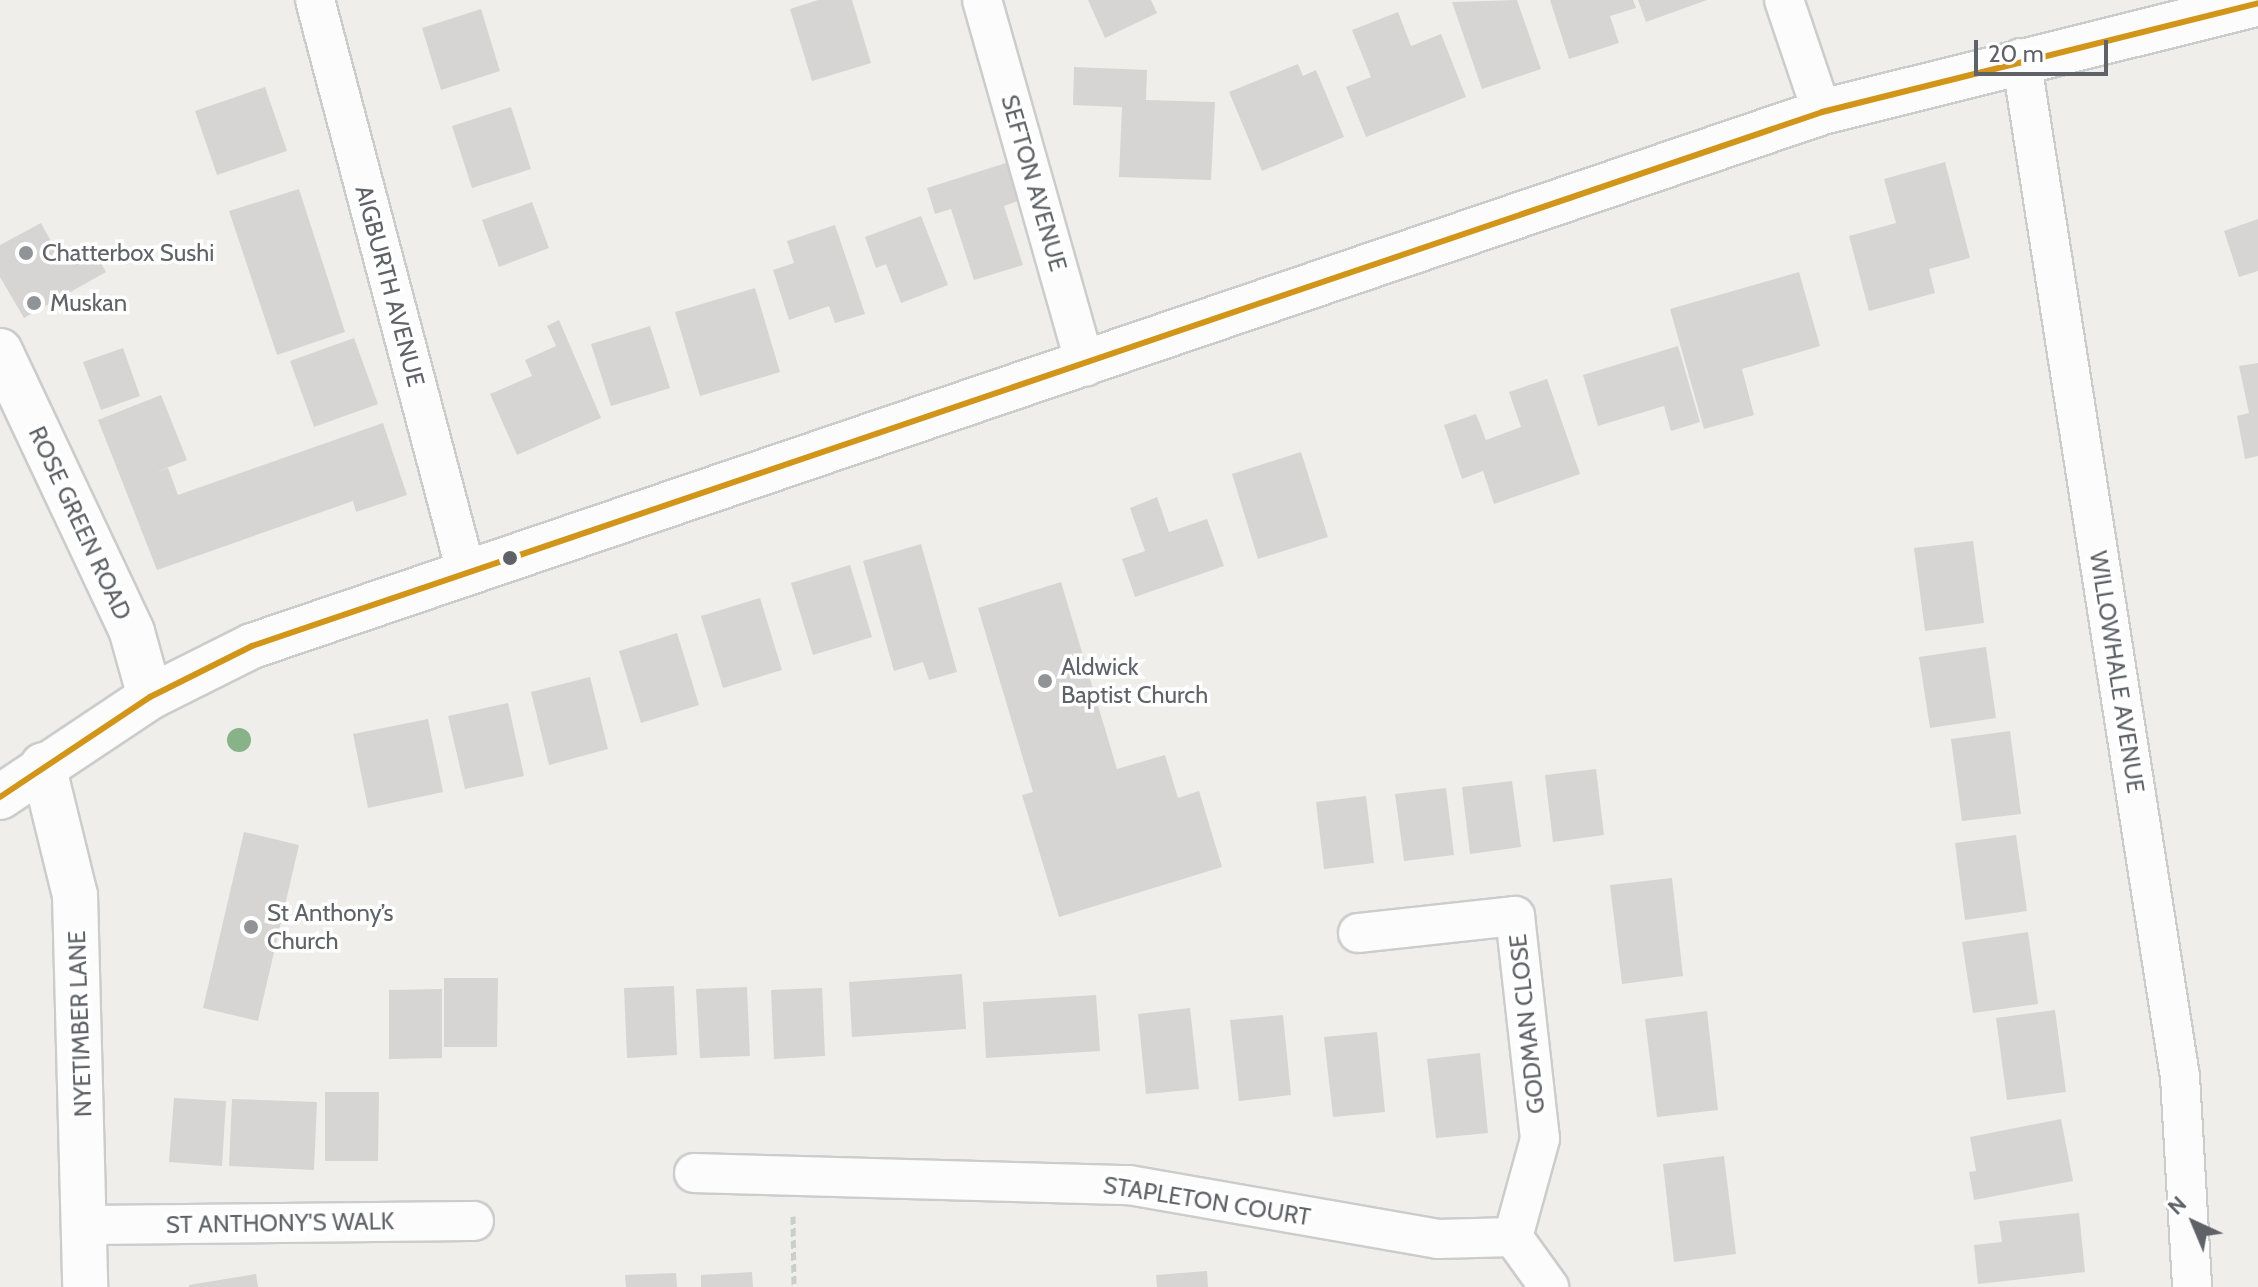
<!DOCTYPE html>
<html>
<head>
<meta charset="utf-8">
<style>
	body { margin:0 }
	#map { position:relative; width:2258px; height:1287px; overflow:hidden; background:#efeeea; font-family:Cabin,sans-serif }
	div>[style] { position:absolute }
	.building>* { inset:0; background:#d6d5d3 }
	.path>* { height:5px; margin-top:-2.5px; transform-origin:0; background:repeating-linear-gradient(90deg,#cacfcc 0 8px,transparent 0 12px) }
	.roads { filter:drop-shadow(2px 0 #cbcccc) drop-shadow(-2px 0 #cbcccc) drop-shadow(0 2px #cbcccc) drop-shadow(0 -2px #cbcccc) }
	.street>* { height:38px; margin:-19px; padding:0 19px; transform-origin:19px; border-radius:19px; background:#fdfcfc }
	.secondary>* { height:44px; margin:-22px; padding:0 22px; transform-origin:22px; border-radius:22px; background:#fdfcfc }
	.bus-1>* { height:6px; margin:-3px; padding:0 3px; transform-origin:3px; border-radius:3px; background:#d1951a }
	.trees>* { width:24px; height:24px; margin:-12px; border-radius:50%; background:#88b388 }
	.dots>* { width:22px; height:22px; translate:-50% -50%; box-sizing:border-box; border:4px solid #fff; border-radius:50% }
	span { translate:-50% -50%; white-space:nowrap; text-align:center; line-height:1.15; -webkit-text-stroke:7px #fff; paint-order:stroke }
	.street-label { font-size:24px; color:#5f6368 }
	.poi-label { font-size:24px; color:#5f6368 }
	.left { translate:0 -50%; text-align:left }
	.north { position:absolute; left:2154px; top:1183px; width:80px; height:80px; -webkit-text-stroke:6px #fff; paint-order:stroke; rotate:316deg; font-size:22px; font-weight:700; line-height:32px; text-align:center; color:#5f6368 }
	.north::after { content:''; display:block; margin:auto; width:28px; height:36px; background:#5f6368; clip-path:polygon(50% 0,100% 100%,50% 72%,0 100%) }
	.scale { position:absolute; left:1974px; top:40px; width:134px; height:36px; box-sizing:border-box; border:4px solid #5f6368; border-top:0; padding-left:10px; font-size:24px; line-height:28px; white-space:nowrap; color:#5f6368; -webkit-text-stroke:6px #fff; paint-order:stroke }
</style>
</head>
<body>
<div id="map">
	<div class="building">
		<i style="clip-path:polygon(818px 0,852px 0,871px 63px,812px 81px,790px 9px)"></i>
		<i style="clip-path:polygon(1088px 0,1151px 0,1157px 13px,1105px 38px)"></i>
		<i style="clip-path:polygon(1517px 0,1541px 69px,1482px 89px,1452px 2px)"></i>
		<i style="clip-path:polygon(1550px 0,1633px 0,1636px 8px,1610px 16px,1619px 43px,1569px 59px)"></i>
		<i style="clip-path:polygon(1638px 0,1707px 0,1646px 22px)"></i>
		<i style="clip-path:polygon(481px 9px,500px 71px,441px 90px,422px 28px)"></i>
		<i style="clip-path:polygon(1398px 12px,1411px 46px,1441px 34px,1466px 97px,1366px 137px,1346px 87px,1371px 77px,1352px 30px)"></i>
		<i style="clip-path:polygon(1298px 64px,1303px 76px,1316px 70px,1344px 137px,1262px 171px,1229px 92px)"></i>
		<i style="clip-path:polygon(1074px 67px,1147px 70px,1146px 100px,1215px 102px,1211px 180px,1119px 177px,1122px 107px,1073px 105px)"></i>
		<i style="clip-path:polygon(265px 87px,287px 151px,217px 175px,195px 111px)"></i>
		<i style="clip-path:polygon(511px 107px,531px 169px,472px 188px,452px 126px)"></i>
		<i style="clip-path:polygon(1009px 162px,1021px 200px,1004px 206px,1023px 265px,974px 280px,951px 209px,935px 214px,927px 188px)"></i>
		<i style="clip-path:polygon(1945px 162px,1970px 258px,1929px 269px,1935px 293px,1869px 311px,1849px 236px,1896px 223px,1884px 179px)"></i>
		<i style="clip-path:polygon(299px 189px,345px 332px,277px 355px,229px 211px)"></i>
		<i style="clip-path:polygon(532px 202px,549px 248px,499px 267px,482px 220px)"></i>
		<i style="clip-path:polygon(921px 216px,948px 285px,901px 303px,886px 264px,876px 268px,865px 237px)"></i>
		<i style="clip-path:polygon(2258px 219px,2258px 271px,2239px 277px,2224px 231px)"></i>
		<i style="clip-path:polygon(41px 223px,63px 263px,91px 246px,106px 272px,24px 318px,0 277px,0 245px)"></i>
		<i style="clip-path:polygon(835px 225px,865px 314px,835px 323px,829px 306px,789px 320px,773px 270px,794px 263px,787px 241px)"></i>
		<i style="clip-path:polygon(1799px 272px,1820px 346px,1742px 369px,1754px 415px,1704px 429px,1670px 309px)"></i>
		<i style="clip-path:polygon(755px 288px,780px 372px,700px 396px,675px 312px)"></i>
		<i style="clip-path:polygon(559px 320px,601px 418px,517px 455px,490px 394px,532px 376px,525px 360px,556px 346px,547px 326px)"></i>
		<i style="clip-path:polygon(650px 326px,670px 388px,611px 406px,591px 344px)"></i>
		<i style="clip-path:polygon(354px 338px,378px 404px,314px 427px,290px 361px)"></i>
		<i style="clip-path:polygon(1678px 346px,1700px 422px,1671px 431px,1664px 406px,1598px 426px,1583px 375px)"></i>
		<i style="clip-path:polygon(123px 348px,140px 396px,101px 410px,83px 362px)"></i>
		<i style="clip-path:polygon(2258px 363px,2258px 456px,2245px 459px,2237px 416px,2249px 413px,2239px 366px)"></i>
		<i style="clip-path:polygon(1547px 379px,1580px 474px,1494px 504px,1483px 471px,1462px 479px,1444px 425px,1476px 414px,1486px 440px,1521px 427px,1509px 392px)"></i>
		<i style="clip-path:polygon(161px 395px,187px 460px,156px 472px,168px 468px,178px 495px,383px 423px,407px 495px,356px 512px,353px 501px,157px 570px,98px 420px)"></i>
		<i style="clip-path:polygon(1301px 452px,1328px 537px,1258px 559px,1232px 474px)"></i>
		<i style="clip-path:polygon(1157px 497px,1169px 532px,1207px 519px,1224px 566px,1135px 597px,1122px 559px,1145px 551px,1130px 508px)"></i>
		<i style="clip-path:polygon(1973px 541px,1984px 623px,1925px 631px,1914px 548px)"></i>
		<i style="clip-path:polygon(921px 544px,957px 672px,929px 680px,923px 662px,894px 671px,863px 561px)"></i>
		<i style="clip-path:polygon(850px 565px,872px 637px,813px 655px,791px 583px)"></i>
		<i style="clip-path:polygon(1061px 582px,1117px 769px,1165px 755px,1178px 798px,1199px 791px,1222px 867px,1059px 917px,1022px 795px,1033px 792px,978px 608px)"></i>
		<i style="clip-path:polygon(760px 598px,782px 670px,723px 688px,701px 616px)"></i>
		<i style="clip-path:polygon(677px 633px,699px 705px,641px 723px,619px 651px)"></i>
		<i style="clip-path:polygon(1986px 647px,1996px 718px,1930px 728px,1919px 657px)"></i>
		<i style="clip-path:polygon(590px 677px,608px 749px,549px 765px,531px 692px)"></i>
		<i style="clip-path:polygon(508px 703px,524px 776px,465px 789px,448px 716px)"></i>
		<i style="clip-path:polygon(428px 719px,443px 792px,368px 808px,353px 734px)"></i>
		<i style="clip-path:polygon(2010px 731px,2021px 814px,1962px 821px,1951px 739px)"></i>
		<i style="clip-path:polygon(1596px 769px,1604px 835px,1553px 842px,1545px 775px)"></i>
		<i style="clip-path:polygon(1512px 781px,1521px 847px,1470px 854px,1462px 787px)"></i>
		<i style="clip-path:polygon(1446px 788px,1454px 855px,1404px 861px,1395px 794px)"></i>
		<i style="clip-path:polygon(1366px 796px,1374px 863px,1324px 869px,1316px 802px)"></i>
		<i style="clip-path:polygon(244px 832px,299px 845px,258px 1021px,203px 1008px)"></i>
		<i style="clip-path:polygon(2016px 835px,2027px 911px,1965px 920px,1955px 843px)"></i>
		<i style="clip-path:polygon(1672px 878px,1683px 976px,1622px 984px,1610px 885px)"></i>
		<i style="clip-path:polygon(2028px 932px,2038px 1004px,1973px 1013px,1962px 942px)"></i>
		<i style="clip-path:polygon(962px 974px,966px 1029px,852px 1037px,849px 982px)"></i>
		<i style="clip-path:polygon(444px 978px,498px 978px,497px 1047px,444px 1047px)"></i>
		<i style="clip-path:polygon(674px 986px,677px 1055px,627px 1058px,624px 988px)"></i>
		<i style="clip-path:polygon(747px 987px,750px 1056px,700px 1058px,696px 989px)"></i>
		<i style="clip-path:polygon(822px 988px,825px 1056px,774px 1059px,771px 990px)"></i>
		<i style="clip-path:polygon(442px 989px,442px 1058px,389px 1059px,389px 990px)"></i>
		<i style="clip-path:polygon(1096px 995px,1100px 1051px,986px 1058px,983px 1002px)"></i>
		<i style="clip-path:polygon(1190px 1008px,1199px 1089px,1146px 1094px,1138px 1014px)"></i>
		<i style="clip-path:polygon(2055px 1010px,2066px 1092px,2007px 1100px,1996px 1018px)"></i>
		<i style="clip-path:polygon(1707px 1011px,1718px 1110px,1657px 1117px,1645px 1019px)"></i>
		<i style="clip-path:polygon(1283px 1015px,1291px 1095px,1239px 1101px,1230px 1020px)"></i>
		<i style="clip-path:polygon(1377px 1032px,1385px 1112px,1333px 1117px,1324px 1037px)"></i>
		<i style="clip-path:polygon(1480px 1053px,1488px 1133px,1436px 1138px,1427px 1059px)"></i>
		<i style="clip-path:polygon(325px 1092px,379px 1092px,378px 1161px,325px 1161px)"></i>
		<i style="clip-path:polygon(174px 1098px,226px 1101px,222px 1166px,169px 1162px)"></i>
		<i style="clip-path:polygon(232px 1099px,317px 1102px,314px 1170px,229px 1166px)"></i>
		<i style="clip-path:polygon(2061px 1119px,2073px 1181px,1974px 1200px,1969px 1172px,1976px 1171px,1970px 1137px)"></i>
		<i style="clip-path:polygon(1724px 1156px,1736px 1254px,1674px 1262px,1663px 1164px)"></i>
		<i style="clip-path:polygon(2079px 1213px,2085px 1272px,1978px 1284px,1974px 1245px,2002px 1242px,1999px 1221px)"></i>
		<i style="clip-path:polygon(1207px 1271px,1208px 1287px,1157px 1287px,1156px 1275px)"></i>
		<i style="clip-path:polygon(752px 1272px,753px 1287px,701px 1287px,701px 1275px)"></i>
		<i style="clip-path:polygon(676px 1273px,677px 1287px,626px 1287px,625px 1275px)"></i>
		<i style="clip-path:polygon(256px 1274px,258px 1287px,189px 1287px,189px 1285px)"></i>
	</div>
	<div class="path">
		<i style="left:793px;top:1216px;width:71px;rotate:89.2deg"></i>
	</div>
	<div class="roads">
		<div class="street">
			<i style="left:315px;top:0;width:592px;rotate:75.21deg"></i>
			<i style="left:982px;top:0;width:381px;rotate:74.2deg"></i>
			<i style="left:1784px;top:0;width:118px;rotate:71.3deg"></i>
			<i style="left:2021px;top:58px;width:1031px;rotate:81.13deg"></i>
			<i style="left:2180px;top:1077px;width:210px;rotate:86.7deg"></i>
			<i style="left:1358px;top:933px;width:158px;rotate:-6.2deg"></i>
			<i style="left:1515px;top:916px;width:224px;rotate:83.6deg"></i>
			<i style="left:1540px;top:1139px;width:102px;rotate:105.4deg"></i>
			<i style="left:694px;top:1173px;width:435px;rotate:1.6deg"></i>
			<i style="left:1129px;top:1185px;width:314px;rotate:9.9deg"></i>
			<i style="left:1438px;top:1239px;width:75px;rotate:-1.5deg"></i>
			<i style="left:1513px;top:1237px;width:62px;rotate:54.2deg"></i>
			<i style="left:87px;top:1225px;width:387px;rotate:-0.6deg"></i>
		</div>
		<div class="secondary">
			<i style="left:0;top:351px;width:310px;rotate:64.8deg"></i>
			<i style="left:132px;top:632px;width:67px;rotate:74.5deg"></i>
			<i style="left:43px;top:765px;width:134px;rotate:76.2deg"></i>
			<i style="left:75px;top:895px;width:392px;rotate:88.5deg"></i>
			<i style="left:0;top:797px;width:180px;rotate:-33.7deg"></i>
			<i style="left:150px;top:697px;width:114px;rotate:-26.6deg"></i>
			<i style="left:252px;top:646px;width:1658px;rotate:-18.78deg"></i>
			<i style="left:1822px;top:112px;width:449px;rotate:-14deg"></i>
		</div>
	</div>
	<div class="bus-1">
		<i style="left:0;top:797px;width:180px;rotate:-33.7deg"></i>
		<i style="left:150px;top:697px;width:114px;rotate:-26.6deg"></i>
		<i style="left:252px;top:646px;width:1658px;rotate:-18.78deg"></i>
		<i style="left:1822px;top:112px;width:449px;rotate:-14deg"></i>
	</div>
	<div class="trees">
		<i style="left:239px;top:740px"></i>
	</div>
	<div class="dots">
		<i style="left:26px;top:253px;background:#919496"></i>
		<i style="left:34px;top:303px;background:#919496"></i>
		<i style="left:510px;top:558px;background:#5f6368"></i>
		<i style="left:1045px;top:681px;background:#919496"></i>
		<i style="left:251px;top:927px;background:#919496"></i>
	</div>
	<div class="street-label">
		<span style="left:1034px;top:183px;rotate:74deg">SEFTON AVENUE</span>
		<span style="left:390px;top:286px;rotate:75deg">AIGBURTH AVENUE</span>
		<span style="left:80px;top:523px;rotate:65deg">ROSE GREEN ROAD</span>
		<span style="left:2117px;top:672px;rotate:81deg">WILLOWHALE AVENUE</span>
		<span style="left:80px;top:1024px;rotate:-92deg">NYETIMBER LANE</span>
		<span style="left:1527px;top:1024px;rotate:-96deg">GODMAN CLOSE</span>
		<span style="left:1207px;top:1201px;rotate:9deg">STAPLETON COURT</span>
		<span style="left:280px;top:1223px;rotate:-1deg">ST ANTHONY'S WALK</span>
	</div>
	<div class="poi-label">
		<span class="left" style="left:42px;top:253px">Chatterbox Sushi</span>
		<span class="left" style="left:50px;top:303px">Muskan</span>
		<span class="left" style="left:1061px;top:681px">Aldwick<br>Baptist Church</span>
		<span class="left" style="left:267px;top:927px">St Anthony’s<br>Church</span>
	</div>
	<div class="north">N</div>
	<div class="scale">20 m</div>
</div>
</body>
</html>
